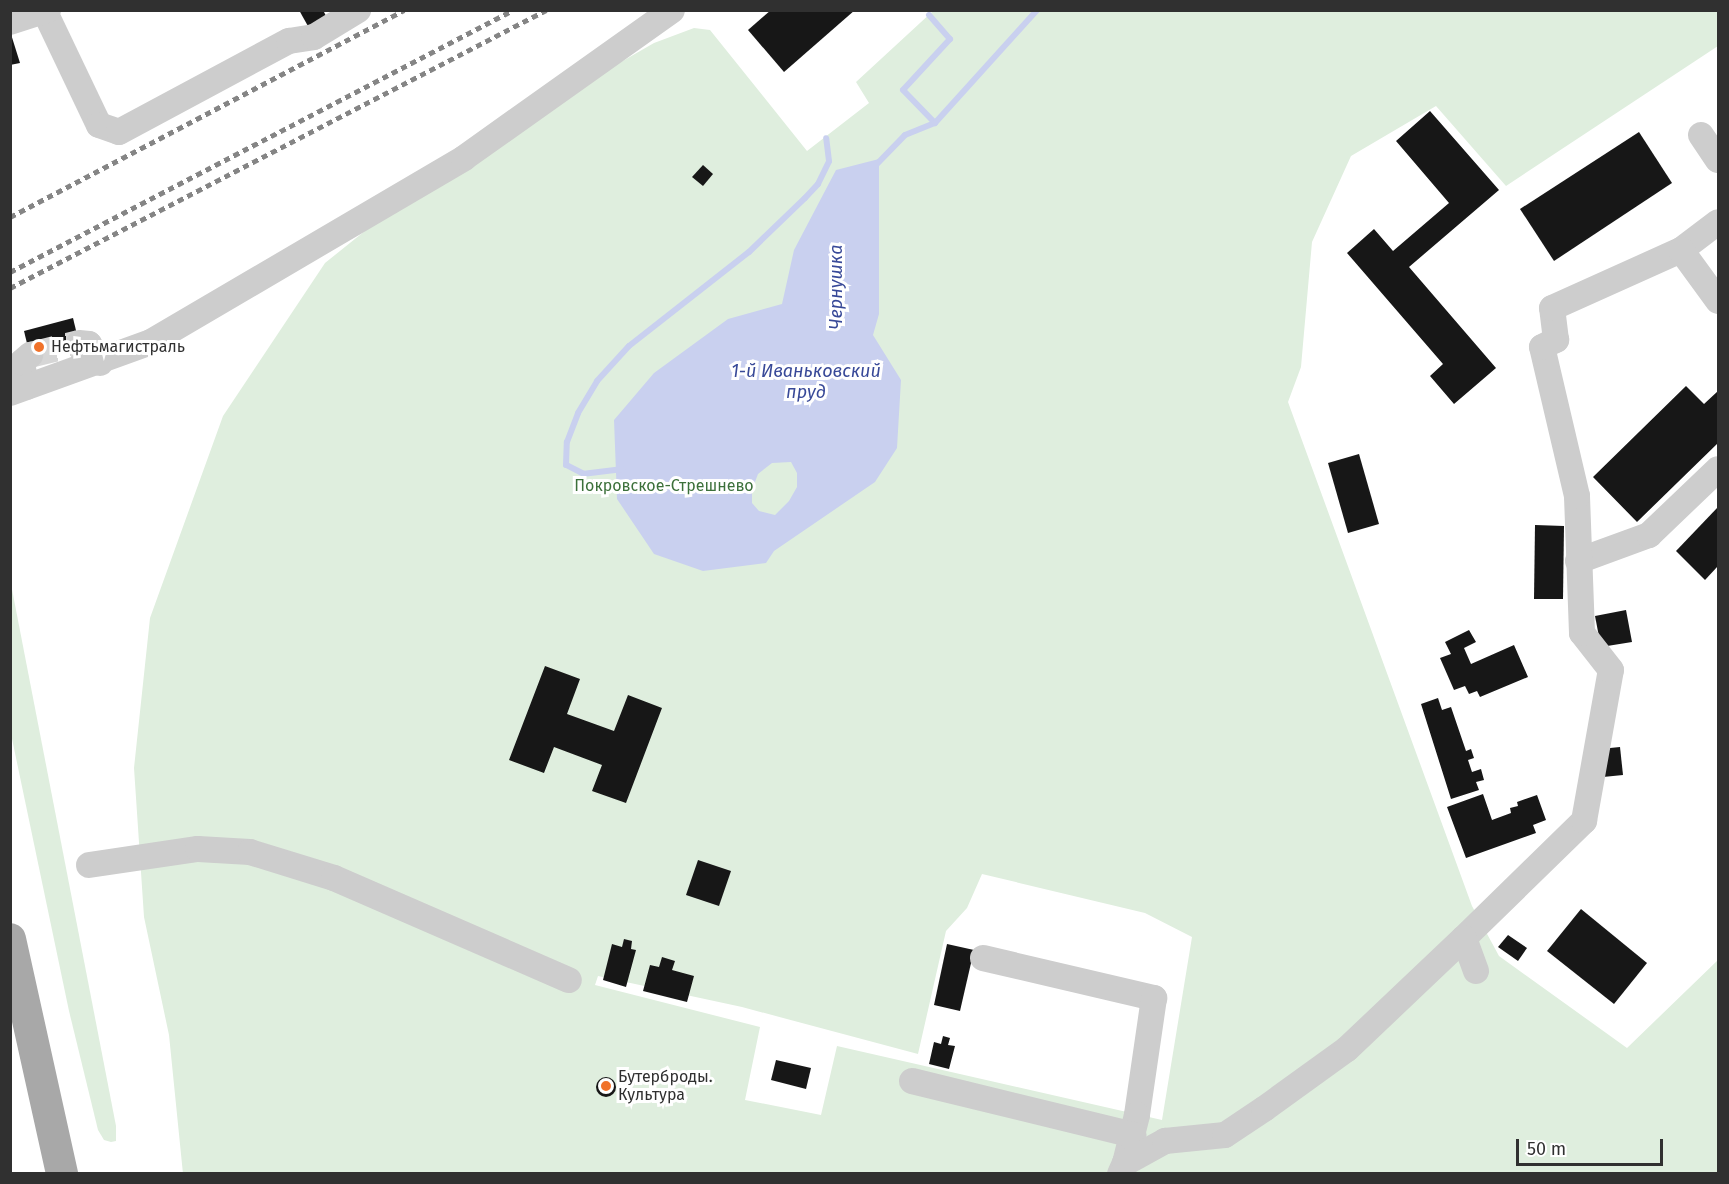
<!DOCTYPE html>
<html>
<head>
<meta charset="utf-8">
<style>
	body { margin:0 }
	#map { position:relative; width:1729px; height:1184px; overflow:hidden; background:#fff; font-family:"Fira Sans",sans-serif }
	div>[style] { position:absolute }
	.green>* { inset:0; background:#dfeede }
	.water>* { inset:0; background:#c9d0ef }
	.stream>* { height:6px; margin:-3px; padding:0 3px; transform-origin:3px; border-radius:3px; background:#c9d0ef }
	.building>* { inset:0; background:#171717 }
	.round { border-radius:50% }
	.minor-tunnel>* { height:26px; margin-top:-13px; transform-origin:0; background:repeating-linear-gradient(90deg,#d6d6d6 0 26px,transparent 0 39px) }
	.minor>* { height:26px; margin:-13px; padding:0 13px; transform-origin:13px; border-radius:13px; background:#cdcdcd }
	.major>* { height:32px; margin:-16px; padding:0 16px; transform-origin:16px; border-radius:16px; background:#a8a8a8 }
	.rail>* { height:4.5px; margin-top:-2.25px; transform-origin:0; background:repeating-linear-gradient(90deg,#858585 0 6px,transparent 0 10.5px) }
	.dots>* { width:16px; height:16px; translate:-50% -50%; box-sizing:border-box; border:3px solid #fff; border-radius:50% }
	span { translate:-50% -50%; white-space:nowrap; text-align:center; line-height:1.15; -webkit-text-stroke:6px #fff; paint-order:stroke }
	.poi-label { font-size:16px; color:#303030 }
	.left { translate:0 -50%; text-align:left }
	.park-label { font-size:16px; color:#3c703a }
	.water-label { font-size:18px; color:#384998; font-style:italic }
	.frame { position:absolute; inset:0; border:12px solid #303030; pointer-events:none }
	.scale { position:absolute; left:1516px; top:1139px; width:147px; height:27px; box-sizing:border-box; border:3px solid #303030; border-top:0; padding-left:8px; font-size:18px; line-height:21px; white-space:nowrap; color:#303030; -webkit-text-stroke:4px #fff; paint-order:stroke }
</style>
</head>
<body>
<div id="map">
	<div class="green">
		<i style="clip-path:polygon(evenodd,933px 11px,1718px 11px,1718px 46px,1506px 186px,1436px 106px,1351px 156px,1312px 242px,1301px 367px,1288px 402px,1472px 906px,1499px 956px,1627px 1048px,1718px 960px,1718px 1173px,183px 1174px,169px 1035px,144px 917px,134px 768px,150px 618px,223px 416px,325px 263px,396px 206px,574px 89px,654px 43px,694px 28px,710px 30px,807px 151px,869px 103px,856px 82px,933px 11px,982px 874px,1145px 913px,1192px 937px,1162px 1120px,837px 1046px,821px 1115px,745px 1100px,760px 1027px,595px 985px,598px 976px,742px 1007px,918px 1054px,946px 931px,967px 908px,982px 874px)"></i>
		<i style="clip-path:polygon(10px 579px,116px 1126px,116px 1141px,111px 1142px,104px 1140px,98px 1130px,69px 1011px,11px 734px)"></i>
	</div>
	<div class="water">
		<i style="clip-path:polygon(evenodd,879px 159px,879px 314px,873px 335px,901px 380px,897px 448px,875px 482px,774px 551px,766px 563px,703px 571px,654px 554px,617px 499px,614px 420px,654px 373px,728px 319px,782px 304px,794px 250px,836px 170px,879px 159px,791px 462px,797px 473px,797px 487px,789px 501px,775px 515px,759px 511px,752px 503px,752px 490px,758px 474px,772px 463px,791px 462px)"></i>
	</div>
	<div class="stream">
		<i style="left:929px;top:15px;width:32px;rotate:49deg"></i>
		<i style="left:950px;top:39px;width:69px;rotate:132.7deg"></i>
		<i style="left:903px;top:90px;width:46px;rotate:45.9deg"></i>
		<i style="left:875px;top:166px;width:43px;rotate:-45.9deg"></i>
		<i style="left:905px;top:135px;width:32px;rotate:-22deg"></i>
		<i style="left:935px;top:123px;width:152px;rotate:-47.9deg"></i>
		<i style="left:623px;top:469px;width:39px;rotate:173deg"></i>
		<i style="left:584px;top:474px;width:20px;rotate:-153deg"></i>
		<i style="left:566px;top:465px;width:23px;rotate:-88deg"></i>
		<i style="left:567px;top:442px;width:31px;rotate:-69deg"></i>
		<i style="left:578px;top:413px;width:37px;rotate:-59deg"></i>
		<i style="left:597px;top:381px;width:47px;rotate:-47.6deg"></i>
		<i style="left:629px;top:346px;width:152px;rotate:-38.1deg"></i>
		<i style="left:749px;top:252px;width:78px;rotate:-44deg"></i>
		<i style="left:805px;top:198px;width:19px;rotate:-47deg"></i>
		<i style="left:818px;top:184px;width:25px;rotate:-64deg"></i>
		<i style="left:829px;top:161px;width:23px;rotate:-97deg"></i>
	</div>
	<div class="building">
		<i style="clip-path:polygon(299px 10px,323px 10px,327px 18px,309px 28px)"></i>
		<i style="clip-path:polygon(771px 10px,855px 10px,784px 72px,748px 30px)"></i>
		<i style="clip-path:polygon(10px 31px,20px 63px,10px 65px)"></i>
		<i style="clip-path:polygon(1430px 111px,1499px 190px,1409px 267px,1496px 368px,1454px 404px,1430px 376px,1443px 364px,1347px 253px,1374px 229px,1393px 251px,1449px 203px,1396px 141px)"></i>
		<i style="clip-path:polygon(1639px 132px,1672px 183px,1554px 261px,1520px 209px)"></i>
		<i style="clip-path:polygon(703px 165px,713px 174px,703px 186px,692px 177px)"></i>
		<i style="clip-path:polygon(73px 318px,80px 347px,31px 360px,24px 331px)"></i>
		<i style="clip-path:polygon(1686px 386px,1704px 404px,1718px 391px,1718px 443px,1637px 522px,1593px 477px)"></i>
		<i style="clip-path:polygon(1359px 454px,1379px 524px,1348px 533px,1328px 463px)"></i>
		<i style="clip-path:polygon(1718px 507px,1718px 566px,1705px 580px,1676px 551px)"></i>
		<i style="clip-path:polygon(1535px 525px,1564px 526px,1563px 599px,1534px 599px)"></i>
		<i style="clip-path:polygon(1626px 610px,1632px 642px,1601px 647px,1595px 616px)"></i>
		<i style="clip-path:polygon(1469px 630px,1476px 642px,1464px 648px,1471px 664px,1514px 645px,1528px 677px,1480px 697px,1477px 691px,1469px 694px,1465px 686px,1454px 690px,1440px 658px,1451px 654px,1445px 642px)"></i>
		<i style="clip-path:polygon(545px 666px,580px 679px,567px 714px,614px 731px,628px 695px,662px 708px,626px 803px,592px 791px,602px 765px,554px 747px,544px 773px,509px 760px)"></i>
		<i style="clip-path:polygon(1438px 698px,1442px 710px,1451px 707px,1466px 751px,1471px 749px,1474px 758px,1468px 760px,1472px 772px,1481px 769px,1484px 780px,1476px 782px,1479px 790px,1451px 799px,1421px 704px)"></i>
		<i style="clip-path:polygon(1620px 747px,1623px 775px,1603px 777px,1600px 749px)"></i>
		<i style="clip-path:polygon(1483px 794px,1492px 820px,1511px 813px,1510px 808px,1518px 806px,1517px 802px,1537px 795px,1546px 820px,1533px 825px,1536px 833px,1466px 858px,1447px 807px)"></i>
		<i style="clip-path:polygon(698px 860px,731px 871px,719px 906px,686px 895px)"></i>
		<i style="clip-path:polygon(1581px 909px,1647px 963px,1614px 1004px,1547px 951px)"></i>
		<i style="clip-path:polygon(1508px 935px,1527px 948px,1518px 961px,1498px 947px)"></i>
		<i style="clip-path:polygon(624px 939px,632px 941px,631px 949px,636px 950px,626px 987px,603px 980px,612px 944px,622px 947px)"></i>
		<i style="clip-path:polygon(947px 944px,974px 950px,960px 1011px,934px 1005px)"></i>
		<i style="clip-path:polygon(662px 957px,675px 961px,672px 970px,694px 976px,687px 1002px,643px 991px,650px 965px,659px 967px)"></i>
		<i style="clip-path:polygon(943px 1036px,950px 1038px,948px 1045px,955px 1046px,949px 1069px,929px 1064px,934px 1042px,941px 1044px)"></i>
		<i style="clip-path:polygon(776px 1060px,811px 1068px,806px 1089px,771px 1080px)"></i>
		<i class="round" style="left:596px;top:1077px;width:20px;height:20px"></i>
	</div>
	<div class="minor-tunnel">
		<i style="left:30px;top:355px;width:50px;rotate:-13.8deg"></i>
	</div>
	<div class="minor">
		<i style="left:45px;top:12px;width:125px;rotate:64.5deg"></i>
		<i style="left:99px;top:125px;width:21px;rotate:19deg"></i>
		<i style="left:119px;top:132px;width:193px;rotate:-28.2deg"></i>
		<i style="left:289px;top:41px;width:25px;rotate:-9deg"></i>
		<i style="left:314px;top:37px;width:52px;rotate:-31.5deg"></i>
		<i style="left:10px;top:22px;width:40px;rotate:-18deg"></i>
		<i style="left:1701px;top:135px;width:30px;rotate:56deg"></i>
		<i style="left:1681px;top:250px;width:46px;rotate:-37.1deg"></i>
		<i style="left:79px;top:343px;width:10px;rotate:6deg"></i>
		<i style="left:89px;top:344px;width:22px;rotate:60deg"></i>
		<i style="left:26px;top:387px;width:25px;rotate:-99deg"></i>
		<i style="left:22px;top:362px;width:11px;rotate:-41deg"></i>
		<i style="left:10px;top:393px;width:150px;rotate:-19.9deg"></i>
		<i style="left:151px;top:342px;width:363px;rotate:-30.4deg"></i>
		<i style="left:464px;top:158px;width:255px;rotate:-35.4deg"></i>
		<i style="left:1578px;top:561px;width:76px;rotate:-20.1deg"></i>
		<i style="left:1649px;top:535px;width:95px;rotate:-43.7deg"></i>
		<i style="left:89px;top:865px;width:110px;rotate:-8.4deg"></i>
		<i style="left:198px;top:849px;width:52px;rotate:3.3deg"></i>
		<i style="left:250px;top:852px;width:88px;rotate:17.2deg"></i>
		<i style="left:334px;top:878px;width:256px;rotate:23.5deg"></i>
		<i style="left:983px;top:958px;width:176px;rotate:13.2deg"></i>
		<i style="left:1154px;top:998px;width:118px;rotate:98.3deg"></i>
		<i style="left:1137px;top:1115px;width:49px;rotate:104deg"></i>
		<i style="left:1476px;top:971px;width:35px;rotate:-110deg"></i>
		<i style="left:1464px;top:938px;width:168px;rotate:-44.3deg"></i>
		<i style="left:1584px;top:821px;width:153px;rotate:-79.9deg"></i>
		<i style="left:1611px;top:670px;width:47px;rotate:-128.1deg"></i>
		<i style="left:1582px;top:633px;width:137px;rotate:-92.1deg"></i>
		<i style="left:1577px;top:496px;width:153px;rotate:-103.2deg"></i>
		<i style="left:1542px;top:347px;width:16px;rotate:-27deg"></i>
		<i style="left:1556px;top:340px;width:32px;rotate:-97deg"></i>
		<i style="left:1552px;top:308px;width:141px;rotate:-24.2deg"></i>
		<i style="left:1681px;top:250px;width:63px;rotate:54deg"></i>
		<i style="left:912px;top:1081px;width:228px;rotate:13.7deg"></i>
		<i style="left:1120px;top:1174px;width:12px;rotate:-66deg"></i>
		<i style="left:1125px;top:1163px;width:46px;rotate:-28.8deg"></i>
		<i style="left:1165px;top:1141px;width:60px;rotate:-5.7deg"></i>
		<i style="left:1225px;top:1135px;width:47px;rotate:-33.7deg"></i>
		<i style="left:1264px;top:1109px;width:102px;rotate:-35.9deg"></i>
		<i style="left:1347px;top:1049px;width:161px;rotate:-43.5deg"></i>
	</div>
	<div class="major">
		<i style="left:10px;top:939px;width:241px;rotate:77.5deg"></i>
	</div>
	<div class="rail">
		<i style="left:10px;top:217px;width:445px;rotate:-27.7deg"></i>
		<i style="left:10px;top:272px;width:567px;rotate:-27.51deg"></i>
		<i style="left:10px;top:288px;width:604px;rotate:-27.41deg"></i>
	</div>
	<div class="dots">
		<i style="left:39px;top:347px;background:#f0722a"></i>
		<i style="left:606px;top:1086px;background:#f0722a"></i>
	</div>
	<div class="poi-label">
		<span class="left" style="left:51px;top:347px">Нефтьмагистраль</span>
		<span class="left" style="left:618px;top:1086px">Бутерброды.<br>Культура</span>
	</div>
	<div class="park-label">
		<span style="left:664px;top:486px">Покровское-Стрешнево</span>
	</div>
	<div class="water-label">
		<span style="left:836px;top:287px;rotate:-90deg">Чернушка</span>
		<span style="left:806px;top:382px">1-й Иваньковский<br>пруд</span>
	</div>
	<div class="frame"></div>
	<div class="scale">50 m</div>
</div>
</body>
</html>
